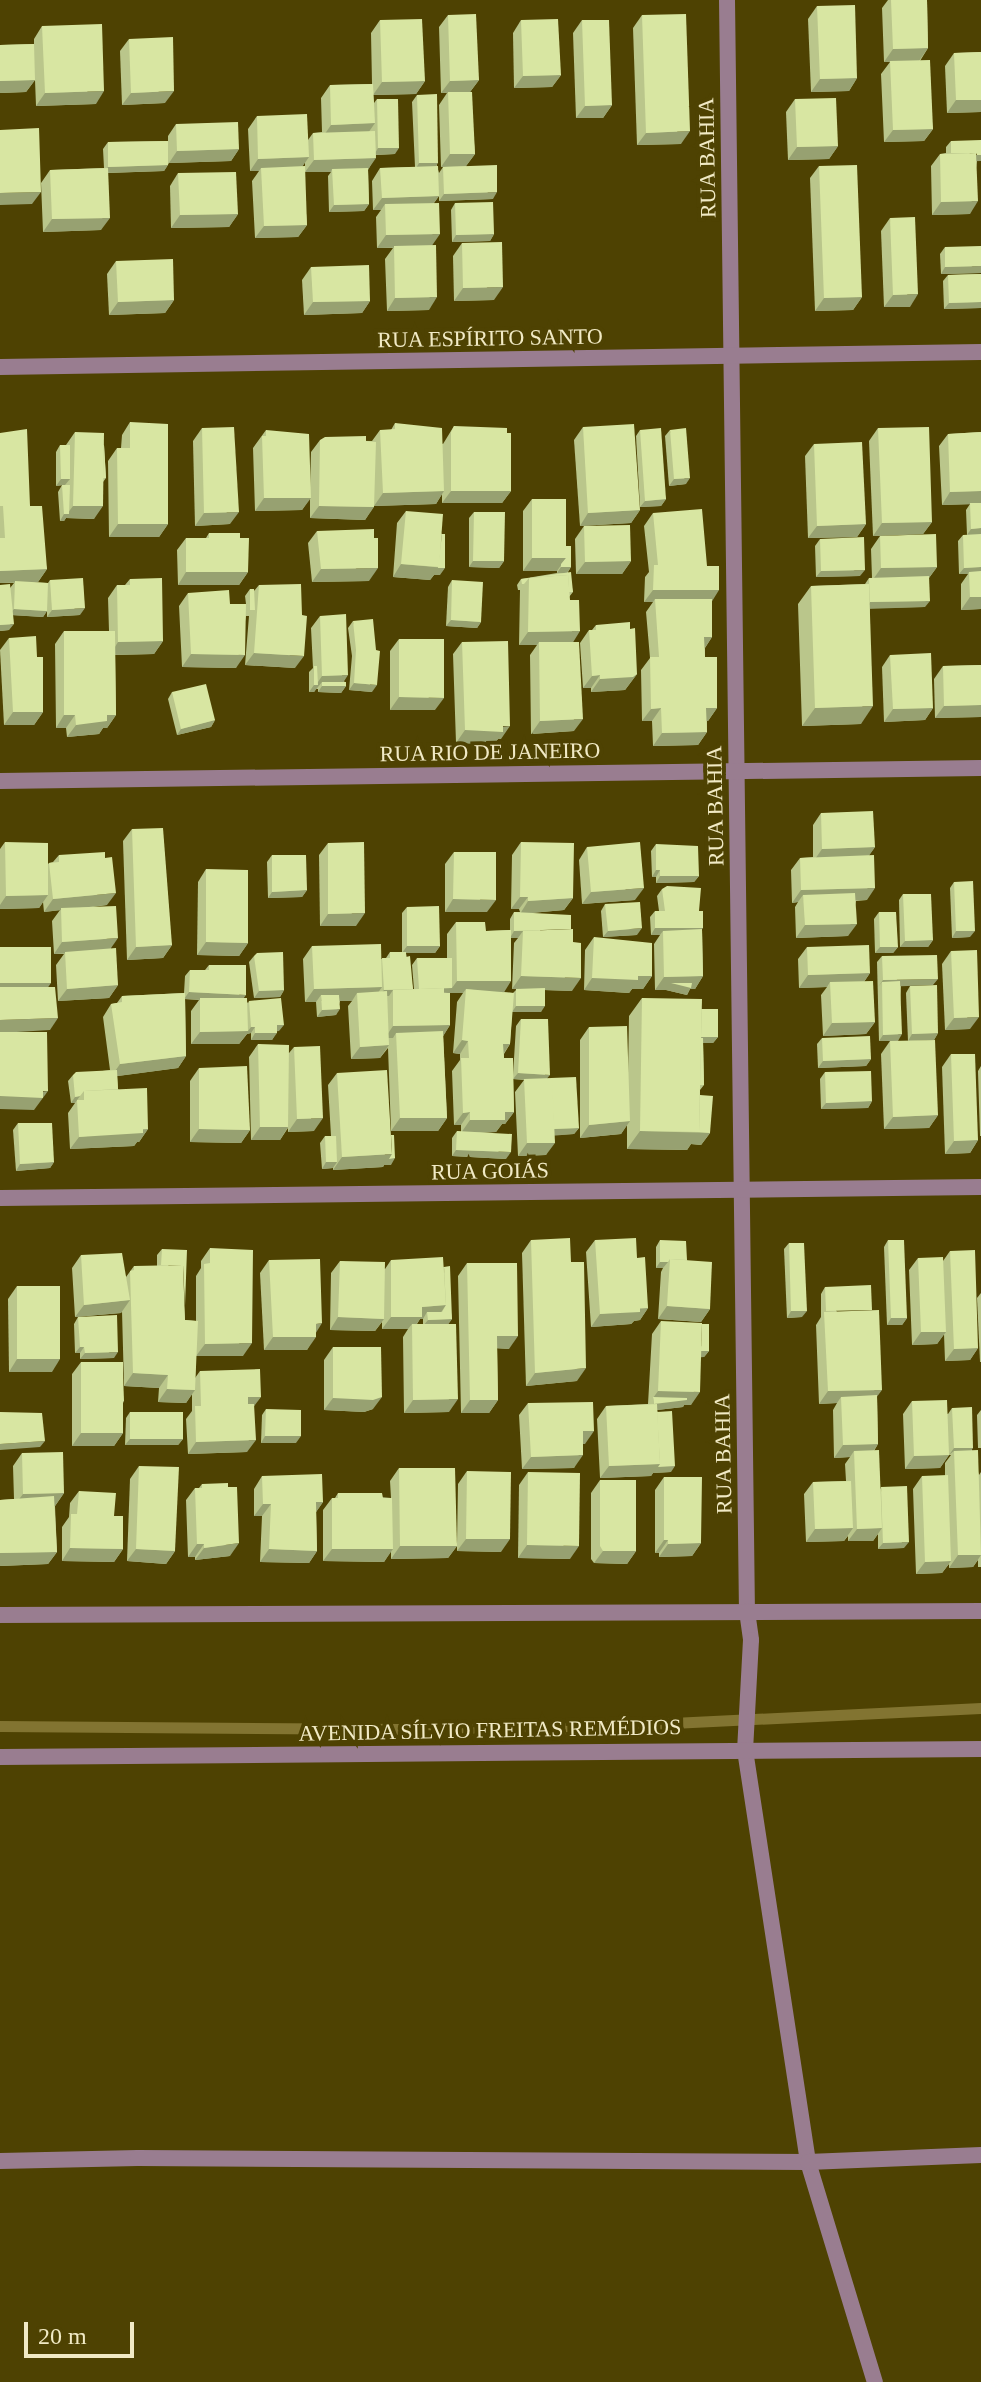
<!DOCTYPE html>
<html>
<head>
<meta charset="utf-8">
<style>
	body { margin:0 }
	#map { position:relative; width:981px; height:2382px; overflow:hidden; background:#4e4202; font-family:"Times New Roman",serif }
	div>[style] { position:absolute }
	.stream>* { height:11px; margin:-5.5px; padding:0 5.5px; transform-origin:5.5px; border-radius:5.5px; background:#827431 }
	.minor>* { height:16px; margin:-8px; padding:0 8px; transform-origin:8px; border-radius:8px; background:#997d90 }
	.tertiary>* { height:16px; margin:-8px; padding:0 8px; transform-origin:8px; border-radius:8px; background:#997d90 }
	.wall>* { inset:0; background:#bac68b }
	.shaded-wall>* { inset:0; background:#97a171 }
	.building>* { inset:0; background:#d8e6a2 }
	span { translate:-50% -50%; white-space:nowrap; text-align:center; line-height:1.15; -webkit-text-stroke:8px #4e4202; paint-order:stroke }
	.street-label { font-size:22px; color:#f1eac5 }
	.scale { position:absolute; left:24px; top:2322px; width:110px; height:36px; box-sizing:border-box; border:4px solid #f1eac5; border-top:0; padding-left:10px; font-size:24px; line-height:28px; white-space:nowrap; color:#f1eac5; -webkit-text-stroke:6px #4e4202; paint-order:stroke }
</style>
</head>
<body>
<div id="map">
	<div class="stream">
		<i style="left:0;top:1726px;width:530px;rotate:0.43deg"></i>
		<i style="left:530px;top:1730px;width:452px;rotate:-2.8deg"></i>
	</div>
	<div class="minor">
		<i style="left:727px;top:0;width:1611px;rotate:89.29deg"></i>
		<i style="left:747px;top:1611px;width:29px;rotate:82deg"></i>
		<i style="left:751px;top:1640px;width:110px;rotate:93.1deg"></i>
		<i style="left:745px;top:1750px;width:417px;rotate:81.3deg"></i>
		<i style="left:808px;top:2162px;width:230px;rotate:73.1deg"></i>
		<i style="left:0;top:367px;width:981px;rotate:-0.88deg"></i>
		<i style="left:0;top:781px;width:981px;rotate:-0.76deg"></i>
		<i style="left:0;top:1198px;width:981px;rotate:-0.64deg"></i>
		<i style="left:0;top:2161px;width:138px;rotate:-1.2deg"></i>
		<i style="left:138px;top:2158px;width:670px;rotate:0.34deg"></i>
		<i style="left:808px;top:2162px;width:173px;rotate:-2.3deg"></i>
	</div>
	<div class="tertiary">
		<i style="left:0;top:1615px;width:981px;rotate:-0.23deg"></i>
		<i style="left:0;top:1757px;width:981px;rotate:-0.47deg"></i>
	</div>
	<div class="wall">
		<i style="clip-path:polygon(888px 0,927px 0,928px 48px,920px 61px,933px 129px,924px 141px,884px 142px,881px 74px,890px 62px,884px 62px,882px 8px)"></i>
		<i style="clip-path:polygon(817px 6px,857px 78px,849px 91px,811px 92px,808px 19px)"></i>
		<i style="clip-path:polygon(448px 15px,479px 80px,470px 92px,475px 154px,466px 166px,493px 199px,439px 201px,439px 196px,434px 203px,429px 310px,387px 311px,385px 259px,393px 248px,377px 248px,376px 217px,381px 210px,373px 210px,372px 181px,380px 168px,415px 167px,412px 102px,417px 95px,439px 173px,443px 167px,441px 167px,439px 105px,447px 93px,441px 93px,439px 27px)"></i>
		<i style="clip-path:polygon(642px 15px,681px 144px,637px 145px,633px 28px)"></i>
		<i style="clip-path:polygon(380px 20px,425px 81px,416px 94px,373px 95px,374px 103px,377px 99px,395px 154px,376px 155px,368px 170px,369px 204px,364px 211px,329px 212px,328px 176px,331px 172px,305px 172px,305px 162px,302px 167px,307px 225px,298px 237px,255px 238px,252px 181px,259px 171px,250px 171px,248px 129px,257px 116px,308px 140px,313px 133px,322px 132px,321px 98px,330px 85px,372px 84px,371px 33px)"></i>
		<i style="clip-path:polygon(521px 20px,561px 75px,552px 87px,514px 88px,513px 33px)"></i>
		<i style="clip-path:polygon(582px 20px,612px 105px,603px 118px,576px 118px,573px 33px)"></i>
		<i style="clip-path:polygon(42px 26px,96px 104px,36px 106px,35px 80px,26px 92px,0 93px,0 45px,34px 44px,34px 39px)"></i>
		<i style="clip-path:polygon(129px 39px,165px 103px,122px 105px,120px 51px)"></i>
		<i style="clip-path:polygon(981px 52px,981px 112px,947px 113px,945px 66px,954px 53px)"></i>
		<i style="clip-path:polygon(795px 99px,838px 146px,829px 159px,788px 160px,786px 112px)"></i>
		<i style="clip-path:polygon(176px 124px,239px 149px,231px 161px,169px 163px,164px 171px,108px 173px,101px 230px,43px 232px,41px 183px,50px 170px,104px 168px,103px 149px,108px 142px,168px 141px,168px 136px)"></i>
		<i style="clip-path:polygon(951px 141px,981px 161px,977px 161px,970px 214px,932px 215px,931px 166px,940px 154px,946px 153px,946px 147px)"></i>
		<i style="clip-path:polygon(819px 166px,862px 297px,853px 310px,815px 311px,810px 178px)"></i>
		<i style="clip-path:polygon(178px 173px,238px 214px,229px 227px,171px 228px,170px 186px)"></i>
		<i style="clip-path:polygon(455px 203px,494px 234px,490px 241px,452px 242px,451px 210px)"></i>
		<i style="clip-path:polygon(890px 218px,910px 307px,884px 307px,881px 231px)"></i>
		<i style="clip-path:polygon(462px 243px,494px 300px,454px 301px,453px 256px)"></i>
		<i style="clip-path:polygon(945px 247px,981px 273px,941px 274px,940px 254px)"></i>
		<i style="clip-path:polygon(116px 261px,174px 300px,165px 313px,109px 315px,107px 274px)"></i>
		<i style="clip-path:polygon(311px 267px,370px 301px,362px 313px,304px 315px,302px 280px)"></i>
		<i style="clip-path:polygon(981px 274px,981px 308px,944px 309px,943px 281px,948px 275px)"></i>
		<i style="clip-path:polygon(130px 422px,168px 524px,159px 537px,109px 537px,108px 461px,117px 448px,121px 448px,122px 435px)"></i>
		<i style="clip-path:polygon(395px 423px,443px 444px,454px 426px,511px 491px,502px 503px,442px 503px,442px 494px,436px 504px,374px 506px,365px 520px,310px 518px,310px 498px,302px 510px,255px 511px,253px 448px,266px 430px,310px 488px,311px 452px,320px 440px,372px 441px,380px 430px,391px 430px)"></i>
		<i style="clip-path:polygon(583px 427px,640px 510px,631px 523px,580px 526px,574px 440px)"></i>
		<i style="clip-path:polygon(202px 428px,230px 524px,195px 526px,193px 441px)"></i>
		<i style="clip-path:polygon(878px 428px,932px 522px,923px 534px,873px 536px,869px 441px)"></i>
		<i style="clip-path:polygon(640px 430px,666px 499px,661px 506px,640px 507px,636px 436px)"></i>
		<i style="clip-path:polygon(670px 430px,686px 484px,669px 486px,665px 436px)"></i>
		<i style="clip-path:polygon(75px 432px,104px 445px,106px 478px,103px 482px,94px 519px,66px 518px,64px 521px,60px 521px,58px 492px,62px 485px,56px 486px,56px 452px,60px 445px,66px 445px)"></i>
		<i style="clip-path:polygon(981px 432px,981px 609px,961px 610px,961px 584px,968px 574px,959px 574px,958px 541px,963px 535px,967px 535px,966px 510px,970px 504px,942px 505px,939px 446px,948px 434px)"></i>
		<i style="clip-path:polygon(0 433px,30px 506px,47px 569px,38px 582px,30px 582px,48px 583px,50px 580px,80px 615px,47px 617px,47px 611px,43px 617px,13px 615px,9px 630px,0 631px,0 585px,10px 588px,14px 583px,0 583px)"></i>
		<i style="clip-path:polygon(814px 444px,866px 524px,857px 537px,808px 538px,805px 456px)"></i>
		<i style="clip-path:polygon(532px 499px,566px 546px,571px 567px,568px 572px,573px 592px,569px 597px,573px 642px,574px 731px,531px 734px,530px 655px,537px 645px,519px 645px,520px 590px,518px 590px,517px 585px,521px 579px,557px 573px,557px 571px,523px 571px,523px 511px)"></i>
		<i style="clip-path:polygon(406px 511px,442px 534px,440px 575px,434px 575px,430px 580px,393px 577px,397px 523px)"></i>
		<i style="clip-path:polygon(474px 512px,504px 561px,499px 568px,469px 567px,469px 518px)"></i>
		<i style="clip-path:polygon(653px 513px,707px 566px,712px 601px,712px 637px,705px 648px,705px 657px,717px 708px,708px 721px,707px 721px,707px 732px,698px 745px,653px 746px,652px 721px,642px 721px,641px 670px,650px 658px,646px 612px,653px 602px,644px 602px,645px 577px,649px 572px,644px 526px)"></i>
		<i style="clip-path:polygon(584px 526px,631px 561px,622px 574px,576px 574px,575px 539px)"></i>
		<i style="clip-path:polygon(317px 531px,369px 581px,312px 582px,308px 543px)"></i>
		<i style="clip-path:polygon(209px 533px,240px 538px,248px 572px,239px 585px,178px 585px,177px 550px,186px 538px,206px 538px)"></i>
		<i style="clip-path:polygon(880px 536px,937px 567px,929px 578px,925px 607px,870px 608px,861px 724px,802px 726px,798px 604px,811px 586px,865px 584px,869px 578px,872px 578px,871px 549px)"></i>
		<i style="clip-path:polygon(820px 539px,860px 576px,816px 577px,815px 546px)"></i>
		<i style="clip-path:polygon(130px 579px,163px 641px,154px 654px,115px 655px,116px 715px,107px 728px,103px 728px,99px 734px,67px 737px,66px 728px,56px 728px,55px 644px,64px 631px,109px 631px,108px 598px,117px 585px,125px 585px)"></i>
		<i style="clip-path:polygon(452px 580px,481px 622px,477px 628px,446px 626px,448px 587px)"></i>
		<i style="clip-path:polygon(259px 585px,295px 668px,245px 665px,249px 616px,246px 616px,236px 668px,182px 667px,179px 606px,188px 593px,230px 604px,246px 604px,245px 596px,250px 589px,254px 591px)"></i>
		<i style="clip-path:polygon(320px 616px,346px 686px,341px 693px,318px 692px,318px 689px,316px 689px,314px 692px,309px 692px,309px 672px,313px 668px,311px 628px)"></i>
		<i style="clip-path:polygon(353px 621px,372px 692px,349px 690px,352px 656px,348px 628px)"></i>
		<i style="clip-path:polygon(596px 625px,637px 674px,625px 690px,591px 692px,591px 688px,583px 688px,580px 643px,589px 630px,592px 630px)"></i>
		<i style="clip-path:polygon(9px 638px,43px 712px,34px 725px,4px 725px,0 650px)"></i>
		<i style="clip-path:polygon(399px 639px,435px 710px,390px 710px,390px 651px)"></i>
		<i style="clip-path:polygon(462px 642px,501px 739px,498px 739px,494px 744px,456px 743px,453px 654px)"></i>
		<i style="clip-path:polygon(890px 655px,933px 708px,925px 720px,884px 722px,882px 667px)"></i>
		<i style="clip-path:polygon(981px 665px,981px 717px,935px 718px,934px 679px,943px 666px)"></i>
		<i style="clip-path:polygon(172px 692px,215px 720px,211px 727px,177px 735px,168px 699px)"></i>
		<i style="clip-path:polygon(821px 813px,875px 847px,869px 855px,867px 900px,856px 901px,848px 936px,796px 938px,795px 907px,798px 902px,792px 903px,791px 870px,800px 858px,813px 857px,813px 825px)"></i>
		<i style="clip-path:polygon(132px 829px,172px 945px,163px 958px,127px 960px,123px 841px)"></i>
		<i style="clip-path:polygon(5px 842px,48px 864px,49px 863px,53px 862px,59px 855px,107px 905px,93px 907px,111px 949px,118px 985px,109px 998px,58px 1001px,56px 965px,64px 954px,54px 954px,52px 921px,60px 910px,44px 912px,43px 902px,39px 908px,0 909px,0 849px)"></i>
		<i style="clip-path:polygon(evenodd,521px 842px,573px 898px,564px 910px,531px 913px,572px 991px,545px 990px,541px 1012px,512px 1012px,510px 1044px,504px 1054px,504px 1058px,513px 1075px,516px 1026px,521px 1019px,547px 1079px,579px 1128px,574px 1134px,554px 1135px,546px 1155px,518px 1156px,515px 1092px,524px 1080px,513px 1079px,514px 1112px,505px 1124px,502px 1124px,496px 1132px,480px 1133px,506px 1159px,452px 1156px,452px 1138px,457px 1131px,461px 1132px,461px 1125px,454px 1125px,452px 1071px,460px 1060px,460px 1054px,453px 1053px,457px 1002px,463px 993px,450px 993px,450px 1025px,443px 1036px,447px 1118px,438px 1131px,391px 1131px,388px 1048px,380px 1058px,351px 1059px,348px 1006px,352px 1001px,340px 1001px,336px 1015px,317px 1017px,316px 1002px,305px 1002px,303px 959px,312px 946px,381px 959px,386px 958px,390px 952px,402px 952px,402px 913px,407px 907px,440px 946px,435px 953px,406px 953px,413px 989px,414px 989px,412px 965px,417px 958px,447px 958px,447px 934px,456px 922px,486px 931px,510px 930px,510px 919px,514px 912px,520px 912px,519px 909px,511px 909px,512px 855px,521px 842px,511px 938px,518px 938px,514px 943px,512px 989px,517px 989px,513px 993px,504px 992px,511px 938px)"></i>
		<i style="clip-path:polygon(328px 843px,356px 926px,320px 926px,319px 855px)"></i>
		<i style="clip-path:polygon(656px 844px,699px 876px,694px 882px,656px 883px,656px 877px,652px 877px,651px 851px)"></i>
		<i style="clip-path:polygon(587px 847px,635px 900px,582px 904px,579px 860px)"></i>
		<i style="clip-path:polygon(454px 852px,487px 912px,445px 912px,445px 864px)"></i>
		<i style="clip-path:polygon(272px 855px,307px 890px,302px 897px,268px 898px,267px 862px)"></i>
		<i style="clip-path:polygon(206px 869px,248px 943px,239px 956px,197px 955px,198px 882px)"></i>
		<i style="clip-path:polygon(954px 882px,970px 937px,952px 938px,950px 888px)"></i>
		<i style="clip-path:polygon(662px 889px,699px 911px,702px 929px,703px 976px,695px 989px,690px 989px,687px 995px,666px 990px,655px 990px,654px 944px,660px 935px,651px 935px,650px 917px,655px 911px,659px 911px,657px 896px)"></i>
		<i style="clip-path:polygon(903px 894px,933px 940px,928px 947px,900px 947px,899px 900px)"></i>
		<i style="clip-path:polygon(605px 904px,637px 935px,603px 937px,601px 911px)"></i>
		<i style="clip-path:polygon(879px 912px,898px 947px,893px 953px,875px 953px,874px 919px)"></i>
		<i style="clip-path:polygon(594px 937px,652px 976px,643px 989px,632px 989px,629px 993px,584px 990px,585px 950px)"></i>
		<i style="clip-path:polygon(807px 947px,870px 973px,864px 982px,875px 1022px,866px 1034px,823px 1036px,821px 995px,827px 987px,799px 988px,798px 959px)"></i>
		<i style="clip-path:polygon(951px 951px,970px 1029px,945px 1030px,942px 964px)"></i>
		<i style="clip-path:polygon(254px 956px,284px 990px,280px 997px,254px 998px,249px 962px)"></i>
		<i style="clip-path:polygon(882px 956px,901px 986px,898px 1041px,879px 1041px,877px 962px)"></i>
		<i style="clip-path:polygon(209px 965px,248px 1003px,249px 1001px,279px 1031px,277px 1031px,272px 1040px,251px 1040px,251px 1033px,247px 1034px,239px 1044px,191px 1044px,191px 1011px,199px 1000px,185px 999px,186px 1056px,178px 1068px,117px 1076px,118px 1089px,148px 1129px,139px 1142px,137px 1142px,134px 1146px,70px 1149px,68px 1113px,75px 1103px,71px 1103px,68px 1081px,73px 1075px,110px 1070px,103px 1017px,111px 1004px,117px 1003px,122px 996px,184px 993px,185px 976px,190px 970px,205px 970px)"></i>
		<i style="clip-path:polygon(910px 986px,938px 1033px,934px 1040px,908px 1041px,906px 993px)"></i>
		<i style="clip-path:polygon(642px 998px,702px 1009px,718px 1037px,713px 1043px,703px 1043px,704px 1085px,700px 1090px,700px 1095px,710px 1133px,701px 1145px,691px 1144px,687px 1150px,627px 1149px,627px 1125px,621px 1134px,580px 1138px,580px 1040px,589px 1027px,628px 1074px,629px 1016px)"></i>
		<i style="clip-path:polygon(822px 1038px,871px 1059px,866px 1066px,818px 1068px,817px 1044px)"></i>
		<i style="clip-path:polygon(890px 1041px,938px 1115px,929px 1128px,884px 1129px,881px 1054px)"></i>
		<i style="clip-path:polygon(258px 1044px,289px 1053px,294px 1047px,314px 1131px,288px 1132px,288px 1128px,280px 1140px,251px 1140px,249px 1057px)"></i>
		<i style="clip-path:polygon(951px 1054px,978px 1140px,970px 1153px,945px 1154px,942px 1067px)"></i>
		<i style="clip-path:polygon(981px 1066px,981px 1136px,980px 1136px,978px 1071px)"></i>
		<i style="clip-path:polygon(199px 1068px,250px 1130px,241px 1143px,190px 1142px,190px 1081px)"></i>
		<i style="clip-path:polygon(825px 1072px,872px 1101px,868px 1108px,821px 1109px,820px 1079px)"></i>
		<i style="clip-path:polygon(337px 1073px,391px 1165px,384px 1165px,383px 1167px,333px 1170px,333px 1168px,322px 1169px,320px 1143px,325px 1136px,331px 1136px,328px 1085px)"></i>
		<i style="clip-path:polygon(18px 1123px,54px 1162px,50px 1168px,16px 1171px,13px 1130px)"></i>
		<i style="clip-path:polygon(531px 1240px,571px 1262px,577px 1381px,526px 1386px,522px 1253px)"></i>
		<i style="clip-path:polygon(595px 1240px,637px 1258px,648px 1308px,640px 1320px,634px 1321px,631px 1324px,591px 1327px,586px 1252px)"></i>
		<i style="clip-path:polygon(660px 1240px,687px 1260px,710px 1309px,701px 1322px,658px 1319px,661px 1272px,663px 1268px,656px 1268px,656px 1247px)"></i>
		<i style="clip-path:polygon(888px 1240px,907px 1318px,902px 1325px,887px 1325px,884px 1247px)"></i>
		<i style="clip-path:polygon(789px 1243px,802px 1317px,787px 1318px,784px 1249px)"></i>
		<i style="clip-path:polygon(210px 1248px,243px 1356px,196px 1356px,195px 1378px,200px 1371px,254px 1406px,247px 1452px,188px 1454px,186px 1419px,192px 1411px,192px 1394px,186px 1403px,158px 1402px,159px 1388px,124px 1386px,122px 1311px,121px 1313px,75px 1317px,72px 1268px,81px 1255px,126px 1277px,134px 1266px,157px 1266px,157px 1255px,162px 1249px,184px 1306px,185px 1320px,196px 1321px,196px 1276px,201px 1268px,201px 1261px)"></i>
		<i style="clip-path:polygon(950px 1251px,978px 1348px,970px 1360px,945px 1361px,944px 1334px,937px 1344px,912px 1345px,909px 1270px,918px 1258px,943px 1261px)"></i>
		<i style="clip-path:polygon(269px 1260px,316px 1333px,307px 1350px,264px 1350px,260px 1273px)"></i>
		<i style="clip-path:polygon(evenodd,391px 1260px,444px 1267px,452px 1319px,448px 1324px,449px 1412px,404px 1413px,403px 1337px,408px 1329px,382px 1329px,382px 1322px,375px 1331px,330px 1330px,331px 1273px,340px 1261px,385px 1269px,391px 1260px,420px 1319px,423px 1319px,423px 1324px,417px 1324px,420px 1319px)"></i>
		<i style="clip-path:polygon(467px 1263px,509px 1349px,497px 1348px,498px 1400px,489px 1413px,461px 1413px,458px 1276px)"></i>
		<i style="clip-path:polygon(17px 1286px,52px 1372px,9px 1372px,8px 1299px)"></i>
		<i style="clip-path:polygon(825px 1287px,877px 1396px,878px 1444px,874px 1451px,880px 1487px,904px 1548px,878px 1549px,878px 1534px,873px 1541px,848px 1541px,848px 1536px,844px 1541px,806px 1542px,804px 1494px,813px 1482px,846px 1481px,845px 1464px,850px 1457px,834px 1458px,833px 1410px,837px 1403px,819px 1404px,816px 1325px,821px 1317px,821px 1294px)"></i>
		<i style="clip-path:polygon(981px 1293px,981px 1362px,980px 1362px,977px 1298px)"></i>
		<i style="clip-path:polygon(78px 1317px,114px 1358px,80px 1359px,80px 1353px,75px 1353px,74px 1324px)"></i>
		<i style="clip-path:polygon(661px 1321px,709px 1351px,704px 1357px,701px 1357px,691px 1405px,684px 1405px,683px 1407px,657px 1410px,671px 1472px,653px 1473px,651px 1476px,600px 1478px,597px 1419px,606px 1406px,648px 1404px,652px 1334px)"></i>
		<i style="clip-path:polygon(333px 1347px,373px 1409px,364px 1412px,324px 1410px,324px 1360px)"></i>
		<i style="clip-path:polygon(81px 1362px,124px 1401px,123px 1403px,123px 1433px,114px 1446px,72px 1446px,72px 1374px)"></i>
		<i style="clip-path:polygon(912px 1401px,948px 1414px,952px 1408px,972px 1450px,979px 1475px,981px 1472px,981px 1567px,978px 1567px,978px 1560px,973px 1567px,949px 1568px,949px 1564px,942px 1573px,916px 1574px,913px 1489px,922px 1476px,945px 1476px,945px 1463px,951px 1455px,949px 1455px,948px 1416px,949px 1455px,940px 1468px,905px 1469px,903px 1414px)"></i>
		<i style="clip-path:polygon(528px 1403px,585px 1444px,583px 1444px,574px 1468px,522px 1469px,519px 1415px)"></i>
		<i style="clip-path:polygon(266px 1409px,296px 1443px,261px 1443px,262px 1415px)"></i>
		<i style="clip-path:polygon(981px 1410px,981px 1448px,978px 1448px,977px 1415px)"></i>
		<i style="clip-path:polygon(130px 1412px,183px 1439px,178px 1445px,125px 1445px,126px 1418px)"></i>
		<i style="clip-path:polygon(22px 1453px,64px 1493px,55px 1506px,57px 1552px,48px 1564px,0 1566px,0 1500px,14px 1499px,13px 1466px)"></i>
		<i style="clip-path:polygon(139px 1466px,175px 1551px,166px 1564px,127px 1561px,130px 1479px)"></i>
		<i style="clip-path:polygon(399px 1468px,457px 1544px,458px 1484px,467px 1471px,501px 1552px,457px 1551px,457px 1546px,448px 1558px,391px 1559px,391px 1551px,384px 1562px,323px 1561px,323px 1510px,332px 1498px,335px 1498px,338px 1493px,391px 1498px,390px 1481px)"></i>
		<i style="clip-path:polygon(528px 1472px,570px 1559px,518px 1558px,519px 1485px)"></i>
		<i style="clip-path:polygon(262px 1476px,323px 1502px,316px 1512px,317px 1551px,309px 1563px,260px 1562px,262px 1516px,254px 1516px,254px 1489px)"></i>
		<i style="clip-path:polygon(664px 1477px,701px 1543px,692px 1556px,659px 1557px,659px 1553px,655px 1553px,655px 1490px)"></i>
		<i style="clip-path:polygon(600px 1480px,636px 1551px,627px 1564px,594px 1563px,591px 1559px,591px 1493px)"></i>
		<i style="clip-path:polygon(202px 1484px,230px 1556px,195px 1560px,195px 1557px,188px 1557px,186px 1500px,195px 1488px,199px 1488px)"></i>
		<i style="clip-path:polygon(79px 1491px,114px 1516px,123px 1549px,114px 1562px,62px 1561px,62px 1527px,69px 1517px,70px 1503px)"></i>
	</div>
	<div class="shaded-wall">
		<i style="clip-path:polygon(928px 48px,919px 61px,884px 62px,893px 49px)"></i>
		<i style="clip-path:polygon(561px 75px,552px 87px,514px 88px,523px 76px)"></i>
		<i style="clip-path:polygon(857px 78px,849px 91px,811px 92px,820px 79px)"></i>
		<i style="clip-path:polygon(35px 80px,26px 92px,0 93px,0 81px)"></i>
		<i style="clip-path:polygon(479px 80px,470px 92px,441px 93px,450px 81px)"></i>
		<i style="clip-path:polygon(425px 81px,416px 94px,373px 95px,382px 82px)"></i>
		<i style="clip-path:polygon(104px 91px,96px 104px,36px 106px,45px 93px)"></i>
		<i style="clip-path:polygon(174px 91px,165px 103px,122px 105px,131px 93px)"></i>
		<i style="clip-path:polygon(956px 100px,981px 100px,981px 112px,947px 113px)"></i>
		<i style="clip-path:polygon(612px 105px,603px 118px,576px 118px,585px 106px)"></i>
		<i style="clip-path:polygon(375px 123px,366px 136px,322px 138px,331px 125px)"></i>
		<i style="clip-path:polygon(933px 129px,924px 141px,884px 142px,893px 130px)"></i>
		<i style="clip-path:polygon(690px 131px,681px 144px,637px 145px,646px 133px)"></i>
		<i style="clip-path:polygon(838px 146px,829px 159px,788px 160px,797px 147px)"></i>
		<i style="clip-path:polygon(378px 148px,399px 148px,395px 154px,374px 155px)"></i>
		<i style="clip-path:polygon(239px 149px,231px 161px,169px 163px,177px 151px)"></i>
		<i style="clip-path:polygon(450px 154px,475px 154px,466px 166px,441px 167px)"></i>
		<i style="clip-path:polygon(951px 155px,981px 155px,981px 161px,947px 162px)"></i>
		<i style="clip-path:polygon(309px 157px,300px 170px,261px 168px,259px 171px,250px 171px,258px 159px)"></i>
		<i style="clip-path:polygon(376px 158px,367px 171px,332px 169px,331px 172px,305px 172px,314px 160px)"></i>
		<i style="clip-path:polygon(419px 163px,438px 163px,434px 169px,415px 170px)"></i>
		<i style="clip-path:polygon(168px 165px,164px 171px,104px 173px,108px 167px)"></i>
		<i style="clip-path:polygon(41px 192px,32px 204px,0 205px,0 193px)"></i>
		<i style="clip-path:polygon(497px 192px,493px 199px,439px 201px,444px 194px)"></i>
		<i style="clip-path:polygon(439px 196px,430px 208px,385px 204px,381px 210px,373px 210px,382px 198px)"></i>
		<i style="clip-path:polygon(978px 201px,970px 214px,932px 215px,941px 202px)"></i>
		<i style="clip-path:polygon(369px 204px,364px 211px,329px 212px,334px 205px)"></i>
		<i style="clip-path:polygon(238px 214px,229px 227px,171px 228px,180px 215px)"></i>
		<i style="clip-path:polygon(110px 218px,101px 230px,43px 232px,52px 219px)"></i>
		<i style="clip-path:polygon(307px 225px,298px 237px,255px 238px,264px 226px)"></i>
		<i style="clip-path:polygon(440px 234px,431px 247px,377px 248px,386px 235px)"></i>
		<i style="clip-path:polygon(494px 234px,490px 241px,452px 242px,456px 235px)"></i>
		<i style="clip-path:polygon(981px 266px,981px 273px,941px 274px,945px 267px)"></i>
		<i style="clip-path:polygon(503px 287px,494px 300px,454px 301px,463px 288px)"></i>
		<i style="clip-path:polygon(918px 294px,910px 307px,884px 307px,893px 295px)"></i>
		<i style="clip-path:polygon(437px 297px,429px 310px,387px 311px,395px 298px)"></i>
		<i style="clip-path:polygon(862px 297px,853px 310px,815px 311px,824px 298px)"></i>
		<i style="clip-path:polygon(174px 300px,165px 313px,109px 315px,118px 302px)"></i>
		<i style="clip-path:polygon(370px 301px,362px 313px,304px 315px,313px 302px)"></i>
		<i style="clip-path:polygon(981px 302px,981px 308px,944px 309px,949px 303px)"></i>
		<i style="clip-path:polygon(690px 478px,686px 484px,669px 486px,674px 479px)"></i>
		<i style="clip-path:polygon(61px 479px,70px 479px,65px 485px,56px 486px)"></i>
		<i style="clip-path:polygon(444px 491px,436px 504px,374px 506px,383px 493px)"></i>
		<i style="clip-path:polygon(451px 491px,511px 491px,502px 503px,442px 503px)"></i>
		<i style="clip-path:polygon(981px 491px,981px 504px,942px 505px,950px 492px)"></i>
		<i style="clip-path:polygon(264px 498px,311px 498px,302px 510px,255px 511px)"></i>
		<i style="clip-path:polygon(666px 499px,661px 506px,640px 507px,645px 501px)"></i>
		<i style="clip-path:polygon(73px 506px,103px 506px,94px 519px,66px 518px,64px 521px,60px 521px,64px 514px,67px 514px)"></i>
		<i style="clip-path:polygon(319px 506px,374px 507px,365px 520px,310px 518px)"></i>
		<i style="clip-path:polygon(640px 510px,631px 523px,580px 526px,588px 513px)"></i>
		<i style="clip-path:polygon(239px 512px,230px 524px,195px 526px,204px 513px)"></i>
		<i style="clip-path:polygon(932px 522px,923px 534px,873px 536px,882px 523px)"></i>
		<i style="clip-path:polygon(118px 524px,168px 524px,159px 537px,109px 537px)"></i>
		<i style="clip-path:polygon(866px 524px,857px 537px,808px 538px,817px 526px)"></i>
		<i style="clip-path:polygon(981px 528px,981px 535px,967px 535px,971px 529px)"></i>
		<i style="clip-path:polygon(532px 558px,566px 558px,557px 571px,523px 571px)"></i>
		<i style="clip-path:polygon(473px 561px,504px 561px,499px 568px,469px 567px)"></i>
		<i style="clip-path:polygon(631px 561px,622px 574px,576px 574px,585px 562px)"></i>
		<i style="clip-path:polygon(401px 564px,445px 568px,440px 575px,434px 575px,430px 580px,393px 577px)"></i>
		<i style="clip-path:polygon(561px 567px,571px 567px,567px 573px,557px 573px)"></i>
		<i style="clip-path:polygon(937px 567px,928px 579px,872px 581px,881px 568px)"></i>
		<i style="clip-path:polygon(981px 567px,981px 573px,969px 572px,968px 574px,959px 574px,964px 568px)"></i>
		<i style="clip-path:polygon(378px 568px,369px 581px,312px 582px,321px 569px)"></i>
		<i style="clip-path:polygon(47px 569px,38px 582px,0 583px,0 571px)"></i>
		<i style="clip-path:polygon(865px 570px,860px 576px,816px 577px,821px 571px)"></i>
		<i style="clip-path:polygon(186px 572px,248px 572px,239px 585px,178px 585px)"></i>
		<i style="clip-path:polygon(653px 590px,719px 590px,711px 603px,655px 599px,653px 602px,644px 602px)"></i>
		<i style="clip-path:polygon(970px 597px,981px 597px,981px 609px,961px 610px)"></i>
		<i style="clip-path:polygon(930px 601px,925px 607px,866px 609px,870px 602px)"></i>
		<i style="clip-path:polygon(85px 608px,80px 615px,47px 617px,52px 610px)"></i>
		<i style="clip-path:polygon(14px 609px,47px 611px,43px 617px,9px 615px)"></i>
		<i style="clip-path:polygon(451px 620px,481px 622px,477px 628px,446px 626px)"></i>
		<i style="clip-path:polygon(14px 624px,9px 630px,0 631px,0 625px)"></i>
		<i style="clip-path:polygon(580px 631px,572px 644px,539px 642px,537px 645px,519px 645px,528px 632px)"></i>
		<i style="clip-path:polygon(704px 637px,712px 637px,704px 649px)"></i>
		<i style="clip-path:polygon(163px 641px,154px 654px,110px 655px,118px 642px)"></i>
		<i style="clip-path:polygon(254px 653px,304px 656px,295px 668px,245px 665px)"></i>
		<i style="clip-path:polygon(191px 654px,245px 655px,236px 668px,182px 667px)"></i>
		<i style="clip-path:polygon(637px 674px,625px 690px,591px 692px,600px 679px)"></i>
		<i style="clip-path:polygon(348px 675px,341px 686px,346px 686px,341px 693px,318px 692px,322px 686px,322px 682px,314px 692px,309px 692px,314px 685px,316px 685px,322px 676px)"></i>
		<i style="clip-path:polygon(600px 675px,591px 688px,583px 688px,592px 676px)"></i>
		<i style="clip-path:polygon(354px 683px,377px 685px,372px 692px,349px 690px)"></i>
		<i style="clip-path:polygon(399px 697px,444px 698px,435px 710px,390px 710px)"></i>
		<i style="clip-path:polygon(981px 705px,981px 717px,935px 718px,944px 706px)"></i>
		<i style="clip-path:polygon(873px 706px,861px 724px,802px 726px,815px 708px)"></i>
		<i style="clip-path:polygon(661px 708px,652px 721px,642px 721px,651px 709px)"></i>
		<i style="clip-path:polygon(706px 708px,717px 708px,708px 721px,697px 721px)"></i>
		<i style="clip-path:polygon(933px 708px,925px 720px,884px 722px,893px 709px)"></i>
		<i style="clip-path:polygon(13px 712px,43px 712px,34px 725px,4px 725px)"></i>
		<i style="clip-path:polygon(64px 715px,75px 715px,66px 728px,56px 728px)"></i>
		<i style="clip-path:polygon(107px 715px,116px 715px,107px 728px,103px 728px,99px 734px,67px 737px,76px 725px)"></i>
		<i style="clip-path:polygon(583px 719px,574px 731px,531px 734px,540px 721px)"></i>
		<i style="clip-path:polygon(215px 720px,211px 727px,177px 735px,181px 729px)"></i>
		<i style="clip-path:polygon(510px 726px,501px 739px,498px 739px,494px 744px,456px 743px,465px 730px)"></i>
		<i style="clip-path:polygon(707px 732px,698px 745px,653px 746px,662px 733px)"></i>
		<i style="clip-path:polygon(875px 847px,866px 860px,813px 862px,822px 849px)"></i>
		<i style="clip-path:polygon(656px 870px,660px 870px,656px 877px,652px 877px)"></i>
		<i style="clip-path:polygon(660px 876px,699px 876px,694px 882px,656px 883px)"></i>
		<i style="clip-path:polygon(644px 888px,635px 900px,582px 904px,591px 892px)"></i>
		<i style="clip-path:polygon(875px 888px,867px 900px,804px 902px,803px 895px,798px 902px,792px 903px,801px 890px)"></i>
		<i style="clip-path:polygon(307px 890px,302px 897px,268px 898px,272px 892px)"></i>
		<i style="clip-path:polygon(116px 893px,107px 905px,44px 912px,53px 899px)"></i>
		<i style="clip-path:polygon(48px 895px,39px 908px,0 909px,0 905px,6px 896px)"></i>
		<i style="clip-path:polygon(520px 897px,528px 897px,519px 909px,511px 909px)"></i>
		<i style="clip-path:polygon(573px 898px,564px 910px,520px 914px,528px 901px)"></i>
		<i style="clip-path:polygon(453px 899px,496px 900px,487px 912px,445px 912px)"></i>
		<i style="clip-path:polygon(365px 913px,356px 926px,320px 926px,328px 914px)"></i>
		<i style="clip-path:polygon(857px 924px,848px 936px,796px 938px,805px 925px)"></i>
		<i style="clip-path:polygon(642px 928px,637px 935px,603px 937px,608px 931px)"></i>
		<i style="clip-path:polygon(655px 928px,703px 928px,698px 935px,663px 931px,660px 935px,651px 935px)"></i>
		<i style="clip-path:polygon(514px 931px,523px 931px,518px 938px,510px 938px)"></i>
		<i style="clip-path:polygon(956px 931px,975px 931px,970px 937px,952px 938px)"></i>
		<i style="clip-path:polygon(118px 938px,109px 951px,54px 954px,62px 942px)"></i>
		<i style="clip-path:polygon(933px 940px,928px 947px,900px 947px,905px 941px)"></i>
		<i style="clip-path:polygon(206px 942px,248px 943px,239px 956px,197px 955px)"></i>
		<i style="clip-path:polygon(172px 945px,163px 958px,127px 960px,136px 947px)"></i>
		<i style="clip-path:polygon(407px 946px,440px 946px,435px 953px,402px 953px)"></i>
		<i style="clip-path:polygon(880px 947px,898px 947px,893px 953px,875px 953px)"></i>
		<i style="clip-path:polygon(870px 973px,861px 986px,830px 982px,827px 987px,799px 988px,808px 975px)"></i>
		<i style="clip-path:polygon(521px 976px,581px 978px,572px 991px,512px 989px)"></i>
		<i style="clip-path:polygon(638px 976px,652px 976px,643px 989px,632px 989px,629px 993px,584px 990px,592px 978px)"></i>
		<i style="clip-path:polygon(703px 976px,695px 989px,690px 989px,687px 995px,666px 990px,655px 990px,664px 977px)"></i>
		<i style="clip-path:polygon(938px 979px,933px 985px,882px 987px,882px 982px,878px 987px,883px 980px)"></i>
		<i style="clip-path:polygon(457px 981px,511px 981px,503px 994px,466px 989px,463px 993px,448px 993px,419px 989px,452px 988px)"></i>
		<i style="clip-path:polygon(0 983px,51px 983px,42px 996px,0 995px)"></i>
		<i style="clip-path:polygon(118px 985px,109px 998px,58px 1001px,67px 989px)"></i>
		<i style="clip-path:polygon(382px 987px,373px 1000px,357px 993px,352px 1001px,321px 1001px,321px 995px,316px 1002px,305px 1002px,314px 989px)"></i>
		<i style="clip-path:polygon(284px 990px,280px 997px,254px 998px,259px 991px)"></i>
		<i style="clip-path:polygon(384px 990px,393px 990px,389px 996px,379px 996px)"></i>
		<i style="clip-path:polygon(189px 992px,246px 995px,241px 1002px,184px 999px)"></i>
		<i style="clip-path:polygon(516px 1006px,545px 1006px,541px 1012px,512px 1012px)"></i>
		<i style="clip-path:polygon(340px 1009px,336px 1015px,317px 1017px,322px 1010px)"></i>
		<i style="clip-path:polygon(979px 1017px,970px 1029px,945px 1030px,954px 1018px)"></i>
		<i style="clip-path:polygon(58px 1018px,50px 1030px,0 1033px,0 1020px)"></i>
		<i style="clip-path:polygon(875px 1022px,866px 1034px,823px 1036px,832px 1023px)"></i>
		<i style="clip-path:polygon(277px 1025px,284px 1025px,279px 1031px,272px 1032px)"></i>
		<i style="clip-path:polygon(450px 1025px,442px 1038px,396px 1033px,393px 1038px,385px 1038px,393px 1026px)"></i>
		<i style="clip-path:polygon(251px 1027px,255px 1027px,251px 1033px,247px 1034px,239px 1044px,191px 1044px,200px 1032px,248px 1031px)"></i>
		<i style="clip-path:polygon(255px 1033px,277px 1033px,272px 1040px,251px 1040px)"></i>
		<i style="clip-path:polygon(938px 1033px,934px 1040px,908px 1041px,912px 1034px)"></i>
		<i style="clip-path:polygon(902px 1034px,898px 1041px,879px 1041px,883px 1035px)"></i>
		<i style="clip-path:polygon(693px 1037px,718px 1037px,713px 1043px,697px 1043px)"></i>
		<i style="clip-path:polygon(462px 1040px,468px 1041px,460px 1054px,453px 1053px)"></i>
		<i style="clip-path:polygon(503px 1044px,510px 1044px,501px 1057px)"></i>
		<i style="clip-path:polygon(389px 1045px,380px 1058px,351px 1059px,360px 1047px)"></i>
		<i style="clip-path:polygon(186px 1056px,178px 1068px,111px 1077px,120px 1064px)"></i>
		<i style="clip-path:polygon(871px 1059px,866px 1066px,818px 1068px,823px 1061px)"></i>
		<i style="clip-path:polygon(518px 1073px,550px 1075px,545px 1081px,513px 1079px)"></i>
		<i style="clip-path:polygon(48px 1091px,34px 1110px,0 1109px,0 1096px)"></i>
		<i style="clip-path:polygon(80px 1096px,75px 1103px,71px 1103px,75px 1097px)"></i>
		<i style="clip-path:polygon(872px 1101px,868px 1108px,821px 1109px,826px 1103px)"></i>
		<i style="clip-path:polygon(470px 1112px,461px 1125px,454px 1125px,463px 1113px)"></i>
		<i style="clip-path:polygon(505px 1112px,514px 1112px,505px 1124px,502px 1124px,496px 1132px,461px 1133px,470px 1120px)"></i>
		<i style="clip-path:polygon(938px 1115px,929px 1128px,884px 1129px,893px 1117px)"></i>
		<i style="clip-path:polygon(323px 1118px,314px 1131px,288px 1132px,297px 1119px)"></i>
		<i style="clip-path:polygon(400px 1118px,447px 1118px,438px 1131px,391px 1131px)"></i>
		<i style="clip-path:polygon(630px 1121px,621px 1134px,580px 1138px,589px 1125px)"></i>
		<i style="clip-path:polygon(260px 1127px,288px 1127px,280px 1140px,251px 1140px)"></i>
		<i style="clip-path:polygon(579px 1128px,574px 1134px,550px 1136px,554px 1129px)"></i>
		<i style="clip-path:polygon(148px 1129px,139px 1142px,137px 1142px,134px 1146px,70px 1149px,79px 1137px)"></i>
		<i style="clip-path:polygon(199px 1129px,250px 1130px,241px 1143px,190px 1142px)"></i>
		<i style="clip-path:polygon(640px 1131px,710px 1133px,701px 1145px,691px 1144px,687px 1150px,627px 1149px)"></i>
		<i style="clip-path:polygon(978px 1140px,970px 1153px,945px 1154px,954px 1141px)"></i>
		<i style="clip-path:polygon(527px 1143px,555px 1143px,546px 1155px,518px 1156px)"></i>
		<i style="clip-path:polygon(456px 1150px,511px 1152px,506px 1159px,452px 1156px)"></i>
		<i style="clip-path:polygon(392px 1154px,395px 1158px,391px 1165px,384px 1165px,383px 1167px,333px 1170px,342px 1157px)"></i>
		<i style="clip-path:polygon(54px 1162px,50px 1168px,16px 1171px,20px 1164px)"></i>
		<i style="clip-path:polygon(326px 1162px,337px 1162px,333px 1168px,322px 1169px)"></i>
		<i style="clip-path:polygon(660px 1262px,668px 1262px,663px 1268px,656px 1268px)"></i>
		<i style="clip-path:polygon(130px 1300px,121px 1313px,75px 1317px,84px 1305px)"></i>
		<i style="clip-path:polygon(446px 1305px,437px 1318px,427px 1312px,423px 1319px,420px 1319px,413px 1329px,412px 1324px,408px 1329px,382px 1329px,391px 1317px,422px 1307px)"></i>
		<i style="clip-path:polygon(667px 1306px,710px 1309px,701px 1322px,658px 1319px)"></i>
		<i style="clip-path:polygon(648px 1308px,640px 1320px,634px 1321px,631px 1324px,591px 1327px,600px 1314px)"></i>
		<i style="clip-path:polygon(791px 1311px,807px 1311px,802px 1317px,787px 1318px)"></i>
		<i style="clip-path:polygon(338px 1317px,384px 1319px,375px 1331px,330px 1330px)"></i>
		<i style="clip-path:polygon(891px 1318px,907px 1318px,902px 1325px,887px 1325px)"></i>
		<i style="clip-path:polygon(452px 1319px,447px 1326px,423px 1326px,428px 1320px)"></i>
		<i style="clip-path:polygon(322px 1323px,314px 1336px,316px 1324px)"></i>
		<i style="clip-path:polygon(921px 1332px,946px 1332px,937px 1344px,912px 1345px)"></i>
		<i style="clip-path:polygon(497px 1336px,518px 1336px,509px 1349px,488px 1348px)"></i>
		<i style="clip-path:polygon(273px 1337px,316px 1337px,307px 1350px,264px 1350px)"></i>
		<i style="clip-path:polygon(252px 1343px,243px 1356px,196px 1356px,205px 1344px)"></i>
		<i style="clip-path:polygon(80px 1347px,84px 1347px,80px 1353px,75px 1353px)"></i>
		<i style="clip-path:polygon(978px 1348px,970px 1360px,945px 1361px,954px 1349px)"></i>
		<i style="clip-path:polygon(697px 1351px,709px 1351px,704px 1357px,693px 1358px)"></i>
		<i style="clip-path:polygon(118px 1352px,114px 1358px,80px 1359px,85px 1353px)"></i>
		<i style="clip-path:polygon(17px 1359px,60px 1359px,52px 1372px,9px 1372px)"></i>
		<i style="clip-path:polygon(586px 1368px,577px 1381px,526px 1386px,535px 1373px)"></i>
		<i style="clip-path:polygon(133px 1373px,168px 1375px,159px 1388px,124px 1386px)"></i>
		<i style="clip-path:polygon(167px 1389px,195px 1390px,186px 1403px,158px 1402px)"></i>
		<i style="clip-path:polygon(882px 1390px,873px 1402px,841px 1397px,837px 1403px,819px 1404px,828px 1391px)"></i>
		<i style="clip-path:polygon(658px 1391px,700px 1392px,691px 1405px,684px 1405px,683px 1407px,649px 1411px,654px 1404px,653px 1398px)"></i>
		<i style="clip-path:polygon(248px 1397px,261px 1397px,252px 1409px,239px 1410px)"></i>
		<i style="clip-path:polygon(382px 1397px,373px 1409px,364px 1412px,324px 1410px,333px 1398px)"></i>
		<i style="clip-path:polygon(458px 1399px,449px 1412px,404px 1413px,413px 1400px)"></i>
		<i style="clip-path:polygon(470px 1400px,498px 1400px,489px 1413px,461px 1413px)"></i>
		<i style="clip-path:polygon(583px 1431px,594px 1431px,585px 1444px,574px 1444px)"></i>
		<i style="clip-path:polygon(81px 1433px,123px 1433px,114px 1446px,72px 1446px)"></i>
		<i style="clip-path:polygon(265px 1436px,301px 1436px,296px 1443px,261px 1443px)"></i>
		<i style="clip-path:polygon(130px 1439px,183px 1439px,178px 1445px,125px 1445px)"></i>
		<i style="clip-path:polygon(256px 1440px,247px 1452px,188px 1454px,196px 1442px)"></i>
		<i style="clip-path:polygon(45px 1441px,40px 1447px,0 1450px,0 1444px)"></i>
		<i style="clip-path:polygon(878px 1444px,870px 1456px,854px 1451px,850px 1457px,834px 1458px,843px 1445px)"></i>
		<i style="clip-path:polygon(954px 1448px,973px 1448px,969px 1454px,954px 1451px,949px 1455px)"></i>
		<i style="clip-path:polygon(583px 1455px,574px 1468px,522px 1469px,531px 1457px)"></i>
		<i style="clip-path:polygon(949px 1455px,940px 1468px,905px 1469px,914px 1456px)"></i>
		<i style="clip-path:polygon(660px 1464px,675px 1466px,671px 1472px,653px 1473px,651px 1476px,600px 1478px,609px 1466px)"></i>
		<i style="clip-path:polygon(64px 1493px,55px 1506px,14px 1506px,23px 1494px)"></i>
		<i style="clip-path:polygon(316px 1502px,323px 1502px,314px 1515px)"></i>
		<i style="clip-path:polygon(263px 1504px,271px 1504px,262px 1516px,254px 1516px)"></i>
		<i style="clip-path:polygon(853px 1528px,844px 1541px,806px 1542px,815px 1529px)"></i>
		<i style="clip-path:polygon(882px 1528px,873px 1541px,848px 1541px,857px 1529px)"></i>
		<i style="clip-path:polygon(466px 1539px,510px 1539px,501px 1552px,457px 1551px)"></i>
		<i style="clip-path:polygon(664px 1540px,668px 1540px,659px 1553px,655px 1553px)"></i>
		<i style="clip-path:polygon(909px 1542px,904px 1548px,878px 1549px,883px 1543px)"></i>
		<i style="clip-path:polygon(239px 1543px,230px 1556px,195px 1560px,204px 1548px)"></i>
		<i style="clip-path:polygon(701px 1543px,692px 1556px,659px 1557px,668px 1544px)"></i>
		<i style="clip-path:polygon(197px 1544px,204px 1544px,195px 1557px,188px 1557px)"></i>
		<i style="clip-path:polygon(527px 1545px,579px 1546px,570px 1559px,518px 1558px)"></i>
		<i style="clip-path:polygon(400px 1546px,457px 1546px,448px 1558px,391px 1559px)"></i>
		<i style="clip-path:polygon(70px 1548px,123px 1549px,114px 1562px,62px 1561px)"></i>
		<i style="clip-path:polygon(136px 1549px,175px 1551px,166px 1564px,127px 1561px)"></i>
		<i style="clip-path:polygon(269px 1549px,317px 1551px,309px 1563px,260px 1562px)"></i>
		<i style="clip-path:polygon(332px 1549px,393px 1549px,384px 1562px,323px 1561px)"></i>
		<i style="clip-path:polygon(603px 1551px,636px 1551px,627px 1564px,594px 1563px)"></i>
		<i style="clip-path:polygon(57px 1552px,48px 1564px,0 1566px,0 1553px)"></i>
		<i style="clip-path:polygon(958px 1555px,981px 1555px,973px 1567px,949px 1568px)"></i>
		<i style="clip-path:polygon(951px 1561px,942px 1573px,916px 1574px,925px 1562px)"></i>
	</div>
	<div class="building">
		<i style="clip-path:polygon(891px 0,927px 0,928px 48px,893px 49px)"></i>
		<i style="clip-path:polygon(855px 5px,857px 78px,820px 79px,817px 6px)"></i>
		<i style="clip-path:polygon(476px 14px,479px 80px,450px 81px,448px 15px)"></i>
		<i style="clip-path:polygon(686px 14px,690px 131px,646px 133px,642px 15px)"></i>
		<i style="clip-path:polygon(422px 19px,425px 81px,382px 82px,380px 20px)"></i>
		<i style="clip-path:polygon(558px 19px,561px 75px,523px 76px,521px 20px)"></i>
		<i style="clip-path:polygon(582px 20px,609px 20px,612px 105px,585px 106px)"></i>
		<i style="clip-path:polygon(102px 24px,104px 91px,45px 93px,42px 26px)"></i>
		<i style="clip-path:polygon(173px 37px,174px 91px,131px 93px,129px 39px)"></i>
		<i style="clip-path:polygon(34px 44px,35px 80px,0 81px,0 45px)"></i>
		<i style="clip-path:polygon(981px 52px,981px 100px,956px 100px,954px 53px)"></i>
		<i style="clip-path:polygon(930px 60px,933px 129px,893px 130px,890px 61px)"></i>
		<i style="clip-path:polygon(373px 84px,375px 123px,331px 125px,330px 85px)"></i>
		<i style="clip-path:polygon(448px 92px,472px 92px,475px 154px,450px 154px)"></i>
		<i style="clip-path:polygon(437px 94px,438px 163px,419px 163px,417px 95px)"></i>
		<i style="clip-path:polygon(836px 98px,838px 146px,797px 147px,795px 99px)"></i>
		<i style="clip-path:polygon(377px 99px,398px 99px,399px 148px,378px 148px)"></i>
		<i style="clip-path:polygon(307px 114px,309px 157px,258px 159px,257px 116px)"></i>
		<i style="clip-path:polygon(238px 122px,239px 149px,177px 151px,176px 124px)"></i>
		<i style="clip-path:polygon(39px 128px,41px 192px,0 193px,0 130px)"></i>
		<i style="clip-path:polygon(375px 131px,376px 158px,314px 160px,313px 133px)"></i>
		<i style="clip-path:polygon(981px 140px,981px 155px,977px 155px,976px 153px,951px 153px,951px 141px)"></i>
		<i style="clip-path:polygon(168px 141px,168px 165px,108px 167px,108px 142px)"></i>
		<i style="clip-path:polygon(976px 153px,978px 201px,941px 202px,940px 154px)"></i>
		<i style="clip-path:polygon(497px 165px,497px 192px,444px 194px,443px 167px)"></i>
		<i style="clip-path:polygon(857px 165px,862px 297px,824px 298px,819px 166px)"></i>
		<i style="clip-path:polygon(305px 166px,307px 225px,264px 226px,261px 168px)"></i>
		<i style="clip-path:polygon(438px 166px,439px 196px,382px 198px,380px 168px)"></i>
		<i style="clip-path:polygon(108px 168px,110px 218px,52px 219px,50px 170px)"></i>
		<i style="clip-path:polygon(368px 168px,369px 204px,334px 205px,332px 169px)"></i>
		<i style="clip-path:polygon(236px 172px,238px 214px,180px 215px,178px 173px)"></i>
		<i style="clip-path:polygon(493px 202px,494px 234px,456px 235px,455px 203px)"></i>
		<i style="clip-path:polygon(439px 203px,440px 234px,386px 235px,385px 204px)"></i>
		<i style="clip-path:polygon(915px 217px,918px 294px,893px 295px,890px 218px)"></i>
		<i style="clip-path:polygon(502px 242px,503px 287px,463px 288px,462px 243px)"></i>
		<i style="clip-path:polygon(436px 245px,437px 297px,395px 298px,394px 246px)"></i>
		<i style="clip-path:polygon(981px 246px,981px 266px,945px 267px,945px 247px)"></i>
		<i style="clip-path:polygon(173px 259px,174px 300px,118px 302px,116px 261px)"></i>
		<i style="clip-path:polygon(369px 265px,370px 301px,313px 302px,311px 267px)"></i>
		<i style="clip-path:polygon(981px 274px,981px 302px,949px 303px,948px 275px)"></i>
		<i style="clip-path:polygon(130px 422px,168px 424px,168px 524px,118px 524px,117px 448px,130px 448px)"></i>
		<i style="clip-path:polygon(395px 423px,442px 428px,444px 491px,383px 493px,380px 430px,395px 429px)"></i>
		<i style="clip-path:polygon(634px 424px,640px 510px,588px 513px,583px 427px)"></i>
		<i style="clip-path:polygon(454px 426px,507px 428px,507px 433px,511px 433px,511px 491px,451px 491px,451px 432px)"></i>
		<i style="clip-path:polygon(234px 427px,239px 512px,204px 513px,202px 428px)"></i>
		<i style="clip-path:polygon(929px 427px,932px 522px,882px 523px,878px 428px)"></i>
		<i style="clip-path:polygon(661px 428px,666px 499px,645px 501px,640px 430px)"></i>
		<i style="clip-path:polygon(686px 428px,690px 478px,674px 479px,670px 430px)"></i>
		<i style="clip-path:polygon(27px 429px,30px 506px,42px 506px,47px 569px,0 571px,0 538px,5px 538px,3px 506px,0 506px,0 433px)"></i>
		<i style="clip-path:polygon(266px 430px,309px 434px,311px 498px,264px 498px,262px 436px,266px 436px)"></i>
		<i style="clip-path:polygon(75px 432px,104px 433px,103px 506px,73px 506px)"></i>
		<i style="clip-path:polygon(981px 432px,981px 491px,950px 492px,948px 434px)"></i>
		<i style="clip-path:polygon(366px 436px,366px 441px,376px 442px,374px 507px,319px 506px,320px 440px,325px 437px)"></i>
		<i style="clip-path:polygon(862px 442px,866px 524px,817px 526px,814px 444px)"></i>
		<i style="clip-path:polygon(60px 445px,70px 445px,70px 479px,61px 479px)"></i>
		<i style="clip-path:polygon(104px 445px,106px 478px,103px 478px)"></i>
		<i style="clip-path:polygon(62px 485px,70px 485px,69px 514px,64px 514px)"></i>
		<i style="clip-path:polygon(532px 499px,566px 499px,566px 558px,532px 558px)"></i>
		<i style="clip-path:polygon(970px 503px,981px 503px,981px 528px,971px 529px)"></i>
		<i style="clip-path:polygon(702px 509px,707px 566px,719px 566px,719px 590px,653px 590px,654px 565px,658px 565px,653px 513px)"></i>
		<i style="clip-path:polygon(406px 511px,443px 514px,439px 567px,401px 564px)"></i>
		<i style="clip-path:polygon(474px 512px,505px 512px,504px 561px,473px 561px)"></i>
		<i style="clip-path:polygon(630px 525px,631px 561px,585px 562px,584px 526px)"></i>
		<i style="clip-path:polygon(374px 529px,374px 538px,378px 538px,378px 568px,321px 569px,317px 531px)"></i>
		<i style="clip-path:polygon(209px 533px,240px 533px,240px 538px,209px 538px)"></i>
		<i style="clip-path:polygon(442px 534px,445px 534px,445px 568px,438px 568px)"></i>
		<i style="clip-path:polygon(936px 534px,937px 567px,881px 568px,880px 536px)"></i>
		<i style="clip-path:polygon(981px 534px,981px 567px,964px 568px,963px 535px)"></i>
		<i style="clip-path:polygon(864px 537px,865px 570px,821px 571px,820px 539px)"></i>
		<i style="clip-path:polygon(186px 538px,249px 538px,248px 572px,186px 572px)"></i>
		<i style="clip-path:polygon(566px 546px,571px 546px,571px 567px,561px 567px,561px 564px,566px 558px)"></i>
		<i style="clip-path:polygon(981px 571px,981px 597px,970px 597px,969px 572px)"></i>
		<i style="clip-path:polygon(571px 572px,573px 592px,569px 592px,568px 575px,529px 578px)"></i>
		<i style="clip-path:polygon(568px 575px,570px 600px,579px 600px,580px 631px,528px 632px,529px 578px)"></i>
		<i style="clip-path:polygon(929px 576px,930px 601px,870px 602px,869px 578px)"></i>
		<i style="clip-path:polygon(83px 578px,85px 608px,52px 610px,50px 580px)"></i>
		<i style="clip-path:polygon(162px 578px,163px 641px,118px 642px,117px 585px,130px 585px,130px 579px)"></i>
		<i style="clip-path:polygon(529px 578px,524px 584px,522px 584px,521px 579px)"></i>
		<i style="clip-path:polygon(452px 580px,483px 582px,481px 622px,451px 620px)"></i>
		<i style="clip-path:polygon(15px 581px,48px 583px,47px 611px,14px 609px)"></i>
		<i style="clip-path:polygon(10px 584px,14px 624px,0 625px,0 585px)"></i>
		<i style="clip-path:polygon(301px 584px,302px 615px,307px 616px,304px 656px,254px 653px,259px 585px)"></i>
		<i style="clip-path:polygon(869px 584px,873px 706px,815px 708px,811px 586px)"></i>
		<i style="clip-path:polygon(250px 589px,254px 589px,255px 610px,250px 610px)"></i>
		<i style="clip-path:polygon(229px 590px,230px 604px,246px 604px,245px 655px,191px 654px,188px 593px)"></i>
		<i style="clip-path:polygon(655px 599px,712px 599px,712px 637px,704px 637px,705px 657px,717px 657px,717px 708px,706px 708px,707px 732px,662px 733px,661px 708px,651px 709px,650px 657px,659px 657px)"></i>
		<i style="clip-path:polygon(346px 614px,348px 675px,322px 676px,320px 616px)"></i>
		<i style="clip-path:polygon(373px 619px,376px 650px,380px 651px,377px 685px,354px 683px,356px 650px,353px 621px)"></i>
		<i style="clip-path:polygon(630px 622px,630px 629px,635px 628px,637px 674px,633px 677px,600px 679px,600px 675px,592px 676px,589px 630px,596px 630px,596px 625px)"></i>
		<i style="clip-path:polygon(64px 631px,115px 631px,116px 715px,107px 715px,107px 721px,76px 725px,75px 715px,64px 715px)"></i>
		<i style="clip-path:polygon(36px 636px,37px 657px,43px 657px,43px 712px,13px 712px,9px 638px)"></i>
		<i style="clip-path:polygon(399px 639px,444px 639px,444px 698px,399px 697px)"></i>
		<i style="clip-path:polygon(508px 641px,510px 726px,503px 726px,503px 732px,465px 730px,462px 642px)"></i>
		<i style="clip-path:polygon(539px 642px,579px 642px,583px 719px,540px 721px)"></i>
		<i style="clip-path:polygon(931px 653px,933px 708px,893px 709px,890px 655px)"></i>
		<i style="clip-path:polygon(981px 665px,981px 705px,944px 706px,943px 666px)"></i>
		<i style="clip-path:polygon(314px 666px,317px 666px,318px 685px,314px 685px)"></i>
		<i style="clip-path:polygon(322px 682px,346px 682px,346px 686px,322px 686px)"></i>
		<i style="clip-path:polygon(206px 684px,215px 720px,181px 729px,172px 692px)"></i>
		<i style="clip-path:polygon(873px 811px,875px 847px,822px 849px,821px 813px)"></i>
		<i style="clip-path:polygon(163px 828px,172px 945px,136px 947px,132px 829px)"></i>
		<i style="clip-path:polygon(5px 842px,48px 843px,48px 895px,6px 896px)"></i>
		<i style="clip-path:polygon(364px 842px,365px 913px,328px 914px,328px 843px)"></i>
		<i style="clip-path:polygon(521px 842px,574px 843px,573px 898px,528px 901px,528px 897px,520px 897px)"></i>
		<i style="clip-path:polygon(640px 842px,644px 888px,591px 892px,587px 847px)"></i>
		<i style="clip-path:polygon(656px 844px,698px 846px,699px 876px,660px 876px,660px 870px,656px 870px)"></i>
		<i style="clip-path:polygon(105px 852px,105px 858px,112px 857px,116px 893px,53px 899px,49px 863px,59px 862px,59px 855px)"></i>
		<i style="clip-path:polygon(454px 852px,496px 852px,496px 900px,453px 899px)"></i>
		<i style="clip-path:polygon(272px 855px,306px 855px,307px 890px,272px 892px)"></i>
		<i style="clip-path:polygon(874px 855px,875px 888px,801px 890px,800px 858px)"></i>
		<i style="clip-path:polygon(206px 869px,248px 870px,248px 943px,206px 942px)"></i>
		<i style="clip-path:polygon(973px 881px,975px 931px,956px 931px,954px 882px)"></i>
		<i style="clip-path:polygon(667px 886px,701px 888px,699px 911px,703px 911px,703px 928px,655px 928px,655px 911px,665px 911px,662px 889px)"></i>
		<i style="clip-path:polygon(855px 893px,857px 924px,805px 925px,803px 895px)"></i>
		<i style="clip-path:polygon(903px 894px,931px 894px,933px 940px,905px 941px)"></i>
		<i style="clip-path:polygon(640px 902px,642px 928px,608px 931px,605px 904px)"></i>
		<i style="clip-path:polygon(116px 906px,118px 938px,62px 942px,61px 908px)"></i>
		<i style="clip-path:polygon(439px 906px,440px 946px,407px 946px,407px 907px)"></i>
		<i style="clip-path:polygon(514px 912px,571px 915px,571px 929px,514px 931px)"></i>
		<i style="clip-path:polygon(879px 912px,896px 912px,898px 947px,880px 947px)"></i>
		<i style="clip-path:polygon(456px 922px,485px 922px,486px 931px,511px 930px,511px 981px,457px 981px)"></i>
		<i style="clip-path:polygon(573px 929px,573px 942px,581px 943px,581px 978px,521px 976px,523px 931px)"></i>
		<i style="clip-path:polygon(702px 929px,703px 976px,664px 977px,663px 931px)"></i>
		<i style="clip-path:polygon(594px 937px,652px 943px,652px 976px,638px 976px,638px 980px,592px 978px)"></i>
		<i style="clip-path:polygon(381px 944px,382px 987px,314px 989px,312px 946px)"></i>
		<i style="clip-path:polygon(869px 945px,870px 973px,808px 975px,807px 947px)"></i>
		<i style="clip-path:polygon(0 947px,51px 947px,51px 983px,0 983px)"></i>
		<i style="clip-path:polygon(116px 948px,118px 985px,67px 989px,65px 952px)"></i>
		<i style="clip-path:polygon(977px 950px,979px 1017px,954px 1018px,951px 951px)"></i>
		<i style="clip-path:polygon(283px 952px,284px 990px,259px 991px,254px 956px,257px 953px)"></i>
		<i style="clip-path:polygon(390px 952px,406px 952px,406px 957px,410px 956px,413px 989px,384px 990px,382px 958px,390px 958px)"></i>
		<i style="clip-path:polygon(937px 955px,938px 979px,883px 980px,882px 956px)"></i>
		<i style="clip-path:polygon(417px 958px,452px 958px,452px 988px,419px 989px)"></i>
		<i style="clip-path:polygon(209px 965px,246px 965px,246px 995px,189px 992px,190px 970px,209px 970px)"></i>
		<i style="clip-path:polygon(873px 981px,875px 1022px,832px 1023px,830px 982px)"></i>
		<i style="clip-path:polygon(900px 981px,902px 1034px,883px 1035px,882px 982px)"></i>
		<i style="clip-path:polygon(671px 983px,692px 983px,691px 988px)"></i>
		<i style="clip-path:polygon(937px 985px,938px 1033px,912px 1034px,910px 986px)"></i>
		<i style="clip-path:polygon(0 987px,55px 987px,58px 1018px,0 1020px)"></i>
		<i style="clip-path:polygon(444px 988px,444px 993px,450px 993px,450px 1025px,393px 1026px,393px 990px)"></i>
		<i style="clip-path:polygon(545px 988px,545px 1006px,516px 1006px,516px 989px)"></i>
		<i style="clip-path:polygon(466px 989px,514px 993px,510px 1044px,503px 1044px,504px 1058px,513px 1058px,514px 1112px,505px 1112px,505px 1120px,470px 1120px,470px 1112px,463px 1113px,461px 1058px,469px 1058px,468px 1041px,462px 1040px)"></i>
		<i style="clip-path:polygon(387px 991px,389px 1045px,360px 1047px,357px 993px)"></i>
		<i style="clip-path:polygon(185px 993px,186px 1056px,120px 1064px,111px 1004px,122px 1002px,122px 996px)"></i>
		<i style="clip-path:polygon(321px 995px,339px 995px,340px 1009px,322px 1010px)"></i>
		<i style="clip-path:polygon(200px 998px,247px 998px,248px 1031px,200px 1032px)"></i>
		<i style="clip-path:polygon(281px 998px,284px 1025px,277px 1025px,277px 1033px,255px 1033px,255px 1027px,251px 1027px,249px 1001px)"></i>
		<i style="clip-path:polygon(642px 998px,702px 999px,699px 1132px,640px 1131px)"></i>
		<i style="clip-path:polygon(702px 1009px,718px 1009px,718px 1037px,701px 1037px)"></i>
		<i style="clip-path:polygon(521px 1019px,548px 1019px,550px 1075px,518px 1073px)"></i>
		<i style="clip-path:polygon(627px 1026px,630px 1121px,589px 1125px,589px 1027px)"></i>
		<i style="clip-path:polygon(443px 1031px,447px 1118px,400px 1118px,396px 1033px)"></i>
		<i style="clip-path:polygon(0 1032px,47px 1032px,48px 1091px,43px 1091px,43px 1098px,0 1096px)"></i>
		<i style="clip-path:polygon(870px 1036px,871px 1059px,823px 1061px,822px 1038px)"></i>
		<i style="clip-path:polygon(701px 1038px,703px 1038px,704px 1085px,700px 1085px)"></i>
		<i style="clip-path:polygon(935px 1040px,938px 1115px,893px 1117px,890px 1041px)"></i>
		<i style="clip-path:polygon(258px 1044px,289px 1045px,288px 1127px,260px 1127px)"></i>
		<i style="clip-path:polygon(320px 1046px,323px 1118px,297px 1119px,294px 1047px)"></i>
		<i style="clip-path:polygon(951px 1054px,975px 1054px,978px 1140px,954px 1141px)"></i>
		<i style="clip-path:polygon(247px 1066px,250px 1130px,199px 1129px,199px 1068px)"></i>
		<i style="clip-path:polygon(117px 1070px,118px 1089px,84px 1091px,80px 1096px,75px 1097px,73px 1075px,76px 1072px)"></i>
		<i style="clip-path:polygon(387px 1070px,392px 1154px,342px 1157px,337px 1073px)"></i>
		<i style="clip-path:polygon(871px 1071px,872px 1101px,826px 1103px,825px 1072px)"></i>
		<i style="clip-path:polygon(576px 1077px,579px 1128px,554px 1129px,551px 1078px)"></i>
		<i style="clip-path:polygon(552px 1078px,555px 1143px,527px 1143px,524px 1079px)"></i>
		<i style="clip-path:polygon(147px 1088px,148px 1129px,143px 1129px,143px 1133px,79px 1137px,77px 1100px,84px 1100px,84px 1091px)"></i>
		<i style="clip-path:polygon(700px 1095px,713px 1096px,710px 1133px,699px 1132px)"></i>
		<i style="clip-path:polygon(18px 1123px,52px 1123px,54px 1162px,20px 1164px)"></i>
		<i style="clip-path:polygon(457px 1131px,512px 1134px,511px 1152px,456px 1150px)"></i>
		<i style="clip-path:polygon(391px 1135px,394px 1135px,395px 1158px,389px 1159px,392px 1154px)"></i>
		<i style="clip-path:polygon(325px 1136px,336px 1136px,337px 1162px,326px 1162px)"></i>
		<i style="clip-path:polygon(570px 1238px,571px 1262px,584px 1262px,586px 1368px,535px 1373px,531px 1240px)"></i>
		<i style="clip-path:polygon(636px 1238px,637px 1258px,645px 1257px,648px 1308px,640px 1308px,640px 1312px,600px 1314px,595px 1240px)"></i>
		<i style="clip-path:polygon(660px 1240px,686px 1241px,687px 1260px,670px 1259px,668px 1262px,660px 1262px)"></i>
		<i style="clip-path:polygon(888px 1240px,904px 1240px,907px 1318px,891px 1318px)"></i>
		<i style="clip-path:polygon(789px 1243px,804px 1243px,807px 1311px,791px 1311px)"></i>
		<i style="clip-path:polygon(210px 1248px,253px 1250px,252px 1343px,205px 1344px,204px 1264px,210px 1263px)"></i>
		<i style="clip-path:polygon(162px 1249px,187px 1250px,185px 1306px,183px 1265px,161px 1265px)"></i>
		<i style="clip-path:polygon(975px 1250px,978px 1348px,954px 1349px,950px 1251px)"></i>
		<i style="clip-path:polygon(122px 1253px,130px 1300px,84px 1305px,81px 1255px)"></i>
		<i style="clip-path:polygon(443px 1257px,446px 1305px,422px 1307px,422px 1317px,391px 1317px,391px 1260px)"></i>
		<i style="clip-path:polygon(943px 1257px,946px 1332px,921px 1332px,918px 1258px)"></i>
		<i style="clip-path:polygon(320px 1259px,322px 1323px,316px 1324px,316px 1337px,273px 1337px,269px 1260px)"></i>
		<i style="clip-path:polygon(670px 1259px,712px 1262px,710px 1309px,667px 1306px)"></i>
		<i style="clip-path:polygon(340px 1261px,385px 1262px,384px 1319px,338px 1317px)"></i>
		<i style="clip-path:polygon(467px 1263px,517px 1263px,518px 1336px,497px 1336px,498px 1400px,470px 1400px)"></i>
		<i style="clip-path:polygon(183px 1265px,185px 1320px,198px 1321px,195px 1390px,167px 1389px,168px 1375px,133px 1373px,130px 1271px,134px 1270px,134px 1266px)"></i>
		<i style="clip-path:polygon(450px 1266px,452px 1319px,428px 1320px,427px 1312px,442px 1312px,446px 1305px,444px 1267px)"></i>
		<i style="clip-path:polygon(871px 1285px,872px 1310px,826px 1311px,825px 1287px)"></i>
		<i style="clip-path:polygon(17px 1286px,60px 1286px,60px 1359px,17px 1359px)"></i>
		<i style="clip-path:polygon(879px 1310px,882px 1390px,828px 1391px,824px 1312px)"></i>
		<i style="clip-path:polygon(117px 1315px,118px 1352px,85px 1353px,84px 1347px,80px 1347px,78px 1317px)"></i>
		<i style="clip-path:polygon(661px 1321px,702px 1323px,700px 1392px,658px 1391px)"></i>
		<i style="clip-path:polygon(412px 1324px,456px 1324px,458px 1399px,413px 1400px)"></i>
		<i style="clip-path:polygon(702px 1324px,709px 1324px,709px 1351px,701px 1351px)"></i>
		<i style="clip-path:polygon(333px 1347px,381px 1347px,382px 1397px,373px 1400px,333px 1398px)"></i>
		<i style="clip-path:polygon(81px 1362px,123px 1362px,123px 1433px,81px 1433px)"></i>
		<i style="clip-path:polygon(260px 1369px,261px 1397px,248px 1397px,248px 1404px,254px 1404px,256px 1440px,196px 1442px,195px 1406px,201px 1406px,200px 1371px)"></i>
		<i style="clip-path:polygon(123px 1374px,124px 1401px,123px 1401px)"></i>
		<i style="clip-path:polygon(877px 1395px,878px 1444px,843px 1445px,841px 1397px)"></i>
		<i style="clip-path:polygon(653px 1397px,687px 1398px,687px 1400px,654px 1404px)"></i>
		<i style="clip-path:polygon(947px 1400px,949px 1455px,914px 1456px,912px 1401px)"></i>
		<i style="clip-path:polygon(593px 1402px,594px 1431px,583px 1431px,583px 1455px,531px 1457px,528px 1403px)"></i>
		<i style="clip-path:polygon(657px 1404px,660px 1464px,609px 1466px,606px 1406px)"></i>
		<i style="clip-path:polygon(972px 1407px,973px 1448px,954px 1448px,952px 1408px)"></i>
		<i style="clip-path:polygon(266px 1409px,301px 1410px,301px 1436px,265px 1436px)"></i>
		<i style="clip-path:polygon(672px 1411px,675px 1466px,658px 1467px,660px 1464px,657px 1412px)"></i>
		<i style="clip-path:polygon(0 1412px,42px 1413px,45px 1441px,0 1444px)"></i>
		<i style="clip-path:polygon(130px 1412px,183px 1412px,183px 1439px,130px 1439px)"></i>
		<i style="clip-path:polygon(879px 1450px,882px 1528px,857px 1529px,854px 1451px)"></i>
		<i style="clip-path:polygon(978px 1450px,981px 1555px,958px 1555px,954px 1451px)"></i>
		<i style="clip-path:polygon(63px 1452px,64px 1493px,23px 1494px,22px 1453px)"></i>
		<i style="clip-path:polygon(139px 1466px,179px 1467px,175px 1551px,136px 1549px)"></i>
		<i style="clip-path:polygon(399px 1468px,455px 1468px,457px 1546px,400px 1546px)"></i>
		<i style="clip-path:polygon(467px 1471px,511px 1472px,510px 1539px,466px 1539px)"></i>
		<i style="clip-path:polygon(528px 1472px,580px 1473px,579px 1546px,527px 1545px)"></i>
		<i style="clip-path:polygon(322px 1474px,323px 1502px,316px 1502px,317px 1551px,269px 1549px,271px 1504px,263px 1504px,262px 1476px)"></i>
		<i style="clip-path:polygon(948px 1475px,951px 1561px,925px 1562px,922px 1476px)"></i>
		<i style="clip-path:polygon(664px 1477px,702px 1477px,701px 1543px,668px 1544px,668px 1540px,664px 1540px)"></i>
		<i style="clip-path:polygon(600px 1480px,636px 1480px,636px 1551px,603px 1551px,600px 1546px)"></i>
		<i style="clip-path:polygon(851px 1481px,853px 1528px,815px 1529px,813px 1482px)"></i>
		<i style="clip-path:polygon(228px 1483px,228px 1487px,237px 1487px,239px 1543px,204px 1548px,204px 1544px,197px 1544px,195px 1488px,202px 1488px,202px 1484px)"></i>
		<i style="clip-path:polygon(907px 1486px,909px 1542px,883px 1543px,881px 1487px)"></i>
		<i style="clip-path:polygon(79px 1491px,116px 1493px,114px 1516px,123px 1516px,123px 1549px,70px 1548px,71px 1514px,77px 1514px)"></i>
		<i style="clip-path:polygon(338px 1493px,382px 1493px,383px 1498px,392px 1498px,393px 1549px,332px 1549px,332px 1498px,338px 1498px)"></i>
		<i style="clip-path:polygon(54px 1496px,57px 1552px,0 1553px,0 1500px)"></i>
	</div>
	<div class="street-label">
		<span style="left:707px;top:158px;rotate:-91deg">RUA BAHIA</span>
		<span style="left:490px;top:338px;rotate:-1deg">RUA ESPÍRITO SANTO</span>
		<span style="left:490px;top:752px;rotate:-1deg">RUA RIO DE JANEIRO</span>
		<span style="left:715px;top:806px;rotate:-91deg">RUA BAHIA</span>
		<span style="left:490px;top:1171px;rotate:-1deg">RUA GOIÁS</span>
		<span style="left:723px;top:1454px;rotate:-91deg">RUA BAHIA</span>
		<span style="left:490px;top:1730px;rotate:-1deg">AVENIDA SÍLVIO FREITAS REMÉDIOS</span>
	</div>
	<div class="scale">20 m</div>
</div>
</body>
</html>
